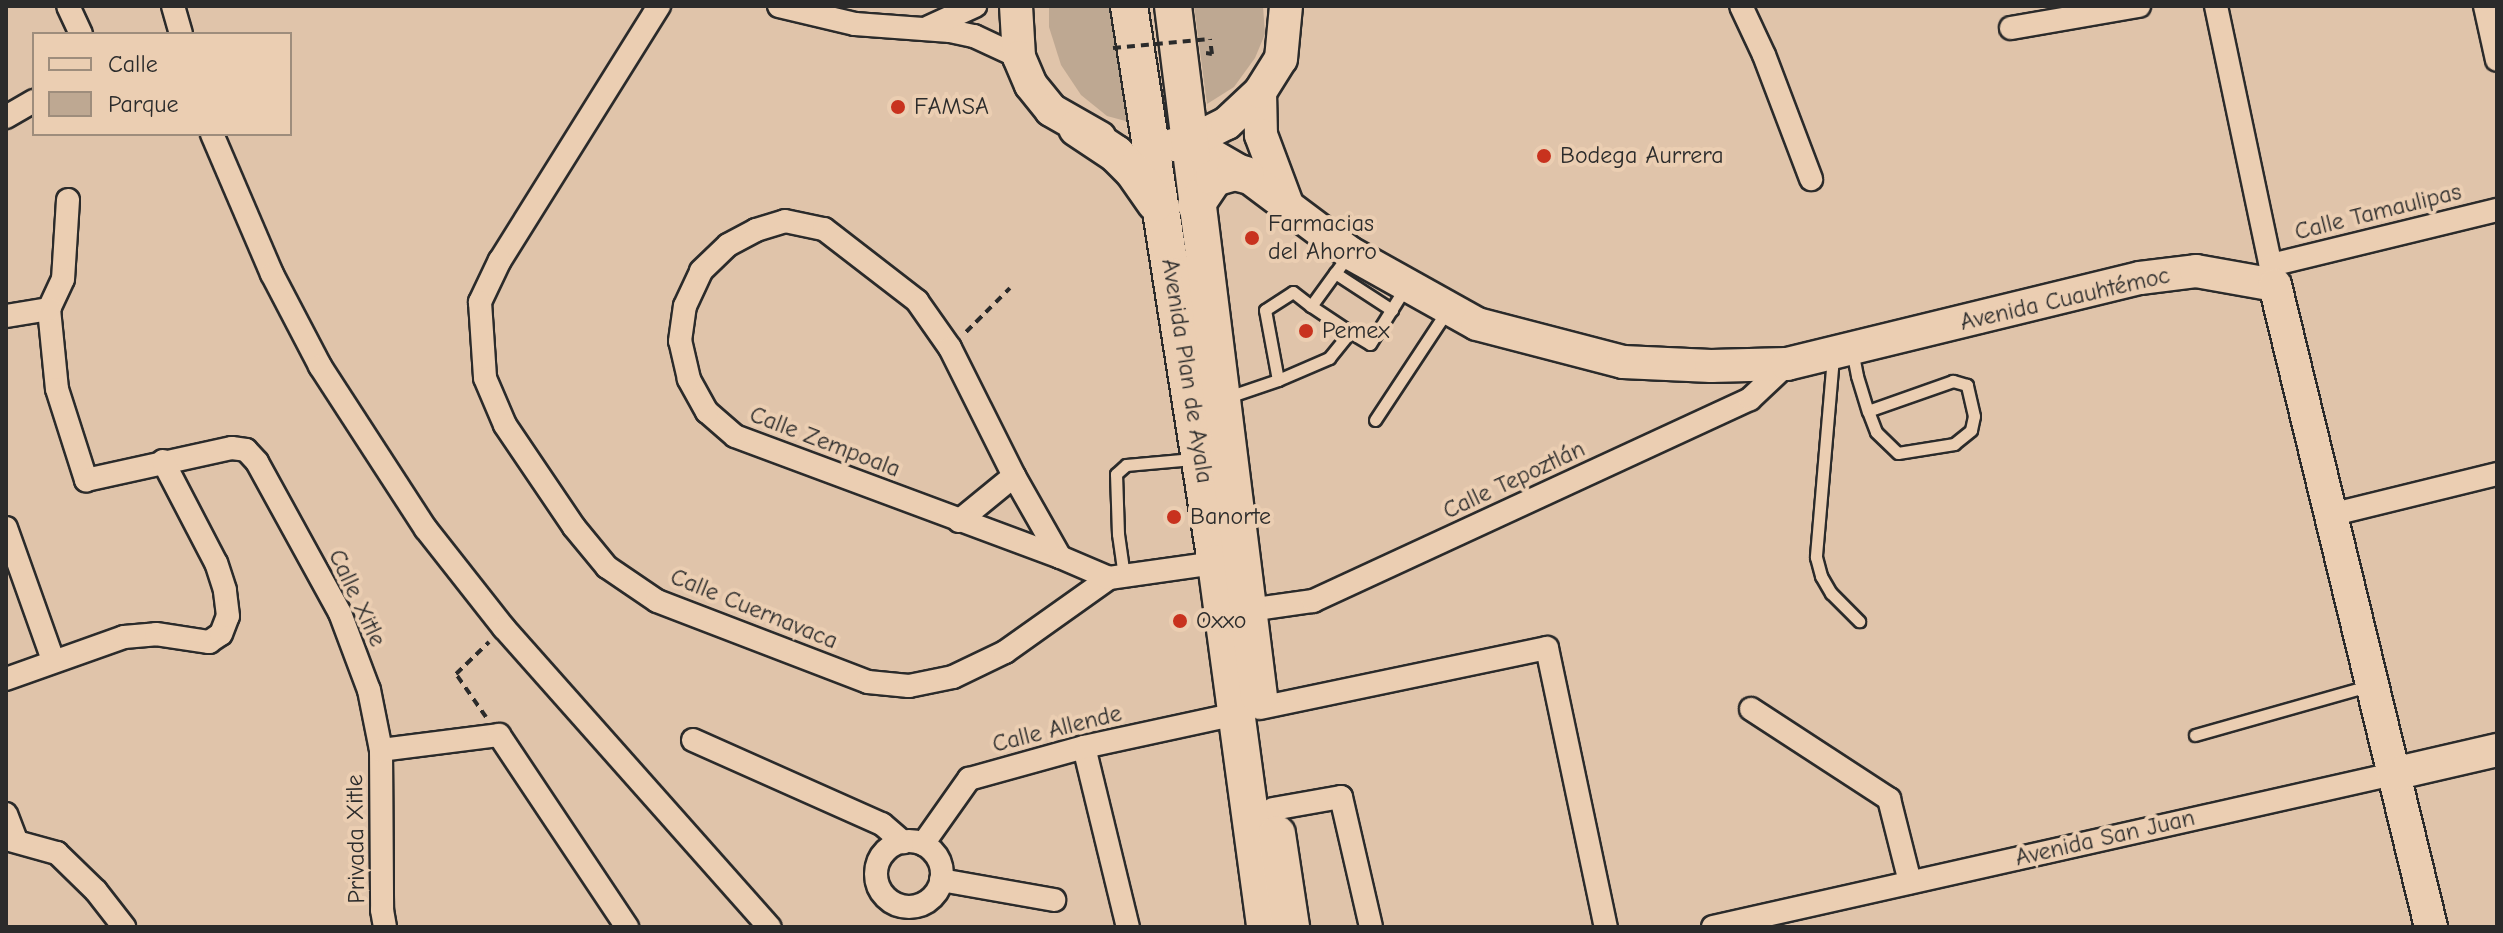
<!DOCTYPE html>
<html>
<head>
<meta charset="utf-8">
<style>
	body { margin:0 }
	#map { position:relative; width:2503px; height:933px; overflow:hidden; background:#e0c4aa; font-family:"Comic Neue",sans-serif }
	div>[style] { position:absolute }
	.green>* { inset:0; background:#bea892 }
	.path>* { height:4px; margin-top:-2px; transform-origin:0; background:repeating-linear-gradient(90deg,#2b2b2b 0 8px,transparent 0 14px) }
	.roads { filter:drop-shadow(2px 0 #2b2b2b) drop-shadow(-2px 0 #2b2b2b) drop-shadow(0 2px #2b2b2b) drop-shadow(0 -2px #2b2b2b) }
	.lane>* { height:11px; margin:-5.5px; padding:0 5.5px; transform-origin:5.5px; border-radius:5.5px; background:#ebceb2 }
	.street>* { height:22px; margin:-11px; padding:0 11px; transform-origin:11px; border-radius:11px; background:#ebceb2 }
	.street>.ring { margin:-11px; padding:0; box-sizing:content-box; background:none; border:22px solid #ebceb2; border-radius:50% }
	.secondary>* { height:32px; margin:-16px; padding:0 16px; transform-origin:16px; border-radius:16px; background:#ebceb2 }
	.primary>* { height:36px; margin:-18px; padding:0 18px; transform-origin:18px; border-radius:18px; background:#ebceb2 }
	.path-bridge>* { height:4px; margin-top:-2px; transform-origin:0; background:repeating-linear-gradient(90deg,#2b2b2b 0 8px,transparent 0 14px) }
	.dots>* { width:22px; height:22px; translate:-50% -50%; box-sizing:border-box; border:4px solid #ebceb2; border-radius:50% }
	span { translate:-50% -50%; white-space:nowrap; text-align:center; line-height:1.15; -webkit-text-stroke:8px #ebceb2; paint-order:stroke }
	.poi-label { font-size:24px; color:#2b2b2b }
	.left { translate:0 -50%; text-align:left }
	.street-label { font-size:24px; color:#2b2b2b }
	.frame { position:absolute; inset:0; border:8px solid #2b2b2b; pointer-events:none }
	.legend { position:absolute; left:32px; top:32px; width:260px; height:104px; box-sizing:border-box; background:#ebceb2; border:2px solid #9e8d7c; margin:0; padding:10px 14px; list-style:none; font-size:24px; color:#2b2b2b }
	.legend li { display:flex; align-items:center; gap:16px; height:40px }
	.legend b { width:40px; border:2px solid #9e8d7c }
</style>
</head>
<body>
<div id="map">
	<div class="green">
		<i style="clip-path:polygon(1049px 6px,1117px 6px,1133px 123px,1107px 116px,1081px 95px,1061px 65px,1049px 27px)"></i>
		<i style="clip-path:polygon(1194px 6px,1263px 6px,1265px 34px,1255px 58px,1234px 87px,1207px 104px)"></i>
	</div>
	<div class="path">
		<i style="left:1206px;top:53px;width:6px;rotate:9deg"></i>
		<i style="left:1212px;top:54px;width:15px;rotate:-98deg"></i>
		<i style="left:966px;top:332px;width:62px;rotate:-45deg"></i>
		<i style="left:486px;top:717px;width:52px;rotate:-124.9deg"></i>
		<i style="left:456px;top:674px;width:46px;rotate:-44.1deg"></i>
	</div>
	<div class="roads">
		<div class="lane">
			<i style="left:1349px;top:254px;width:24px;rotate:126deg"></i>
			<i style="left:1335px;top:273px;width:68px;rotate:33deg"></i>
			<i style="left:1335px;top:273px;width:41px;rotate:126deg"></i>
			<i style="left:1311px;top:306px;width:47px;rotate:33.7deg"></i>
			<i style="left:1852px;top:350px;width:26px;rotate:79deg"></i>
			<i style="left:1857px;top:376px;width:37px;rotate:73deg"></i>
			<i style="left:1868px;top:411px;width:22px;rotate:69deg"></i>
			<i style="left:1876px;top:432px;width:30px;rotate:44deg"></i>
			<i style="left:1898px;top:453px;width:57px;rotate:-9.1deg"></i>
			<i style="left:1954px;top:444px;width:22px;rotate:-39deg"></i>
			<i style="left:1971px;top:430px;width:14px;rotate:-78deg"></i>
			<i style="left:1974px;top:416px;width:32px;rotate:-103deg"></i>
			<i style="left:1967px;top:385px;width:15px;rotate:-164deg"></i>
			<i style="left:1953px;top:381px;width:90px;rotate:160.6deg"></i>
			<i style="left:1833px;top:357px;width:201px;rotate:94.9deg"></i>
			<i style="left:1816px;top:557px;width:20px;rotate:75deg"></i>
			<i style="left:1821px;top:576px;width:20px;rotate:60deg"></i>
			<i style="left:1831px;top:593px;width:40px;rotate:45deg"></i>
			<i style="left:1278px;top:380px;width:56px;rotate:-23.3deg"></i>
			<i style="left:1329px;top:358px;width:33px;rotate:-51deg"></i>
			<i style="left:1350px;top:332px;width:23px;rotate:31deg"></i>
			<i style="left:1370px;top:344px;width:66px;rotate:-58deg"></i>
			<i style="left:1225px;top:398px;width:56px;rotate:-18.8deg"></i>
			<i style="left:1278px;top:380px;width:71px;rotate:-100.5deg"></i>
			<i style="left:1265px;top:310px;width:33px;rotate:-33deg"></i>
			<i style="left:1293px;top:292px;width:23px;rotate:38deg"></i>
			<i style="left:1375px;top:420px;width:131px;rotate:-56.6deg"></i>
			<i style="left:1124px;top:576px;width:42px;rotate:-98.1deg"></i>
			<i style="left:1118px;top:534px;width:60px;rotate:-91.9deg"></i>
			<i style="left:1116px;top:474px;width:13px;rotate:-42deg"></i>
			<i style="left:1126px;top:465px;width:67px;rotate:-5.1deg"></i>
			<i style="left:2195px;top:735px;width:180px;rotate:-15.8deg"></i>
		</div>
		<div class="street">
			<i style="left:68px;top:6px;width:31px;rotate:65deg"></i>
			<i style="left:173px;top:6px;width:29px;rotate:74deg"></i>
			<i style="left:659px;top:6px;width:300px;rotate:122deg"></i>
			<i style="left:500px;top:260px;width:47px;rotate:115.5deg"></i>
			<i style="left:480px;top:302px;width:76px;rotate:86.2deg"></i>
			<i style="left:485px;top:378px;width:51px;rotate:66.9deg"></i>
			<i style="left:505px;top:425px;width:123px;rotate:55.9deg"></i>
			<i style="left:574px;top:527px;width:52px;rotate:50.5deg"></i>
			<i style="left:607px;top:567px;width:60px;rotate:34.2deg"></i>
			<i style="left:657px;top:601px;width:226px;rotate:21deg"></i>
			<i style="left:868px;top:682px;width:41px;rotate:5.6deg"></i>
			<i style="left:909px;top:686px;width:45px;rotate:-11.6deg"></i>
			<i style="left:953px;top:677px;width:58px;rotate:-25.7deg"></i>
			<i style="left:1005px;top:652px;width:128px;rotate:-35.4deg"></i>
			<i style="left:1109px;top:578px;width:108px;rotate:-8deg"></i>
			<i style="left:779px;top:6px;width:78px;rotate:13.3deg"></i>
			<i style="left:855px;top:24px;width:95px;rotate:4.2deg"></i>
			<i style="left:950px;top:31px;width:25px;rotate:12deg"></i>
			<i style="left:974px;top:36px;width:50px;rotate:25deg"></i>
			<i style="left:1741px;top:6px;width:54px;rotate:64.9deg"></i>
			<i style="left:1764px;top:55px;width:133px;rotate:69.2deg"></i>
			<i style="left:2216px;top:6px;width:285px;rotate:78.1deg"></i>
			<i style="left:2485px;top:6px;width:55px;rotate:77.5deg"></i>
			<i style="left:929px;top:27px;width:51px;rotate:-24.5deg"></i>
			<i style="left:2011px;top:28px;width:130px;rotate:-9.8deg"></i>
			<i style="left:6px;top:117px;width:32px;rotate:-30deg"></i>
			<i style="left:212px;top:134px;width:152px;rotate:66.8deg"></i>
			<i style="left:272px;top:274px;width:104px;rotate:62.4deg"></i>
			<i style="left:320px;top:366px;width:194px;rotate:57deg"></i>
			<i style="left:426px;top:529px;width:126px;rotate:51.8deg"></i>
			<i style="left:504px;top:628px;width:400px;rotate:48.4deg"></i>
			<i style="left:68px;top:200px;width:79px;rotate:93.6deg"></i>
			<i style="left:63px;top:279px;width:33px;rotate:115deg"></i>
			<i style="left:49px;top:309px;width:80px;rotate:84.3deg"></i>
			<i style="left:57px;top:389px;width:96px;rotate:72.3deg"></i>
			<i style="left:86px;top:480px;width:149px;rotate:-12.4deg"></i>
			<i style="left:232px;top:448px;width:14px;rotate:8deg"></i>
			<i style="left:246px;top:450px;width:16px;rotate:47deg"></i>
			<i style="left:257px;top:462px;width:172px;rotate:61.2deg"></i>
			<i style="left:340px;top:613px;width:82px;rotate:69.4deg"></i>
			<i style="left:369px;top:690px;width:61px;rotate:78.7deg"></i>
			<i style="left:381px;top:750px;width:160px;rotate:89.6deg"></i>
			<i style="left:382px;top:910px;width:17px;rotate:80deg"></i>
			<i style="left:2271px;top:265px;width:233px;rotate:-13.7deg"></i>
			<i style="left:6px;top:316px;width:44px;rotate:-9.2deg"></i>
			<i style="left:2330px;top:515px;width:172px;rotate:-13.8deg"></i>
			<i style="left:959px;top:521px;width:71px;rotate:-39.3deg"></i>
			<i style="left:6px;top:528px;width:140px;rotate:70.4deg"></i>
			<i style="left:1060px;top:557px;width:347px;rotate:-159.6deg"></i>
			<i style="left:735px;top:436px;width:37px;rotate:-139deg"></i>
			<i style="left:707px;top:412px;width:38px;rotate:-119deg"></i>
			<i style="left:689px;top:379px;width:39px;rotate:-103deg"></i>
			<i style="left:680px;top:341px;width:35px;rotate:-82deg"></i>
			<i style="left:685px;top:306px;width:38px;rotate:-65deg"></i>
			<i style="left:701px;top:271px;width:37px;rotate:-44deg"></i>
			<i style="left:728px;top:245px;width:32px;rotate:-28deg"></i>
			<i style="left:756px;top:230px;width:30px;rotate:-17deg"></i>
			<i style="left:785px;top:221px;width:40px;rotate:12deg"></i>
			<i style="left:824px;top:229px;width:118px;rotate:37.7deg"></i>
			<i style="left:917px;top:301px;width:57px;rotate:54.9deg"></i>
			<i style="left:950px;top:348px;width:143px;rotate:63.4deg"></i>
			<i style="left:1014px;top:476px;width:93px;rotate:60.4deg"></i>
			<i style="left:1060px;top:557px;width:53px;rotate:23.2deg"></i>
			<i style="left:1249px;top:610px;width:65px;rotate:-8deg"></i>
			<i style="left:1313px;top:601px;width:481px;rotate:-24.8deg"></i>
			<i style="left:1750px;top:399px;width:51px;rotate:-43.4deg"></i>
			<i style="left:6px;top:679px;width:125px;rotate:-19.6deg"></i>
			<i style="left:124px;top:637px;width:32px;rotate:-5deg"></i>
			<i style="left:156px;top:634px;width:54px;rotate:8.6deg"></i>
			<i style="left:209px;top:642px;width:14px;rotate:-34deg"></i>
			<i style="left:221px;top:634px;width:19px;rotate:-69deg"></i>
			<i style="left:228px;top:616px;width:26px;rotate:-97deg"></i>
			<i style="left:225px;top:590px;width:28px;rotate:-108deg"></i>
			<i style="left:216px;top:563px;width:115px;rotate:-117.5deg"></i>
			<i style="left:1260px;top:708px;width:293px;rotate:-11.8deg"></i>
			<i style="left:1547px;top:648px;width:285px;rotate:78.1deg"></i>
			<i style="left:1751px;top:709px;width:165px;rotate:33.1deg"></i>
			<i style="left:1889px;top:799px;width:86px;rotate:75.8deg"></i>
			<i style="left:693px;top:740px;width:207px;rotate:24deg"></i>
			<i style="left:882px;top:824px;width:28px;rotate:41deg"></i>
			<i style="left:1084px;top:747px;width:185px;rotate:76.3deg"></i>
			<i style="left:381px;top:750px;width:119px;rotate:-7.2deg"></i>
			<i style="left:499px;top:735px;width:231px;rotate:56.3deg"></i>
			<i style="left:1273px;top:809px;width:69px;rotate:-10deg"></i>
			<i style="left:1341px;top:797px;width:133px;rotate:77deg"></i>
			<i style="left:6px;top:814px;width:28px;rotate:69deg"></i>
			<i style="left:6px;top:839px;width:53px;rotate:15.4deg"></i>
			<i style="left:57px;top:853px;width:54px;rotate:44.3deg"></i>
			<i style="left:96px;top:891px;width:46px;rotate:52.1deg"></i>
			<i class="ring" style="left:876px;top:841px;width:44px;height:44px"></i>
			<i style="left:923px;top:844px;width:80px;rotate:-54.7deg"></i>
			<i style="left:969px;top:779px;width:119px;rotate:-15.5deg"></i>
			<i style="left:1084px;top:747px;width:157px;rotate:-12.2deg"></i>
			<i style="left:941px;top:880px;width:115px;rotate:10deg"></i>
			<i style="left:1713px;top:927px;width:697px;rotate:-12.68deg"></i>
		</div>
		<div class="secondary">
			<i style="left:1016px;top:6px;width:51px;rotate:86.6deg"></i>
			<i style="left:1019px;top:57px;width:30px;rotate:67deg"></i>
			<i style="left:1031px;top:85px;width:32px;rotate:51deg"></i>
			<i style="left:1051px;top:110px;width:56px;rotate:29.7deg"></i>
			<i style="left:1260px;top:92px;width:43px;rotate:88.7deg"></i>
			<i style="left:1261px;top:135px;width:74px;rotate:69.4deg"></i>
			<i style="left:1189px;top:142px;width:66px;rotate:30.1deg"></i>
			<i style="left:1246px;top:175px;width:130px;rotate:36.9deg"></i>
			<i style="left:1350px;top:253px;width:145px;rotate:29.2deg"></i>
			<i style="left:1477px;top:324px;width:151px;rotate:14.6deg"></i>
			<i style="left:1623px;top:362px;width:88px;rotate:2.6deg"></i>
			<i style="left:1711px;top:366px;width:76px;rotate:-1.5deg"></i>
			<i style="left:1787px;top:364px;width:363px;rotate:-13.7deg"></i>
			<i style="left:2140px;top:278px;width:56px;rotate:-7.1deg"></i>
			<i style="left:2196px;top:271px;width:80px;rotate:10deg"></i>
			<i style="left:2275px;top:285px;width:661px;rotate:76.34deg"></i>
			<i style="left:1173px;top:145px;width:16px;rotate:-11deg"></i>
			<i style="left:1189px;top:142px;width:42px;rotate:-26.6deg"></i>
			<i style="left:1227px;top:123px;width:45px;rotate:-43.2deg"></i>
			<i style="left:1260px;top:92px;width:39px;rotate:-58deg"></i>
			<i style="left:1281px;top:59px;width:53px;rotate:-84.6deg"></i>
			<i style="left:2393px;top:774px;width:107px;rotate:-13deg"></i>
		</div>
		<div class="primary">
			<i style="left:1129px;top:6px;width:564px;rotate:81.12deg"></i>
			<i style="left:1216px;top:563px;width:367px;rotate:82.3deg"></i>
			<i style="left:1173px;top:6px;width:695px;rotate:82.9deg"></i>
			<i style="left:1077px;top:128px;width:47px;rotate:33.7deg"></i>
			<i style="left:1116px;top:154px;width:24px;rotate:45deg"></i>
			<i style="left:1133px;top:171px;width:39px;rotate:55deg"></i>
			<i style="left:1196px;top:205px;width:32px;rotate:-56deg"></i>
			<i style="left:1214px;top:178px;width:22px;rotate:-16deg"></i>
			<i style="left:1235px;top:172px;width:11px;rotate:15deg"></i>
			<i style="left:1277px;top:834px;width:94px;rotate:81.4deg"></i>
		</div>
	</div>
	<div class="path-bridge">
		<i style="left:1113px;top:48px;width:97px;rotate:-5.3deg"></i>
	</div>
	<div class="dots">
		<i style="left:898px;top:107px;background:#c8321e"></i>
		<i style="left:1544px;top:156px;background:#c8321e"></i>
		<i style="left:1252px;top:238px;background:#c8321e"></i>
		<i style="left:1306px;top:331px;background:#c8321e"></i>
		<i style="left:1174px;top:517px;background:#c8321e"></i>
		<i style="left:1180px;top:621px;background:#c8321e"></i>
	</div>
	<div class="poi-label">
		<span class="left" style="left:914px;top:107px">FAMSA</span>
		<span class="left" style="left:1560px;top:156px">Bodega Aurrera</span>
		<span class="left" style="left:1268px;top:238px">Farmacias<br>del Ahorro</span>
		<span class="left" style="left:1322px;top:331px">Pemex</span>
		<span class="left" style="left:1190px;top:517px">Banorte</span>
		<span class="left" style="left:1196px;top:621px">Oxxo</span>
	</div>
	<div class="street-label">
		<span style="left:2378px;top:212px;rotate:-14deg">Calle Tamaulipas</span>
		<span style="left:2065px;top:299px;rotate:-13deg">Avenida Cuauhtémoc</span>
		<span style="left:1187px;top:371px;rotate:81deg">Avenida Plan de Ayala</span>
		<span style="left:825px;top:442px;rotate:21deg">Calle Zempoala</span>
		<span style="left:1514px;top:480px;rotate:-25deg">Calle Tepoztlán</span>
		<span style="left:357px;top:598px;rotate:65deg">Calle Xitle</span>
		<span style="left:754px;top:609px;rotate:22deg">Calle Cuernavaca</span>
		<span style="left:1057px;top:729px;rotate:-14deg">Calle Allende</span>
		<span style="left:2105px;top:838px;rotate:-13deg">Avenida San Juan</span>
		<span style="left:356px;top:839px;rotate:-91deg">Privada Xitle</span>
	</div>
	<div class="frame"></div>
	<ul class="legend">
	<li><b style="height:10px;background:#ebceb2"></b>Calle</li>
	<li><b style="height:22px;background:#bea892"></b>Parque</li>
	</ul>
</div>
</body>
</html>
